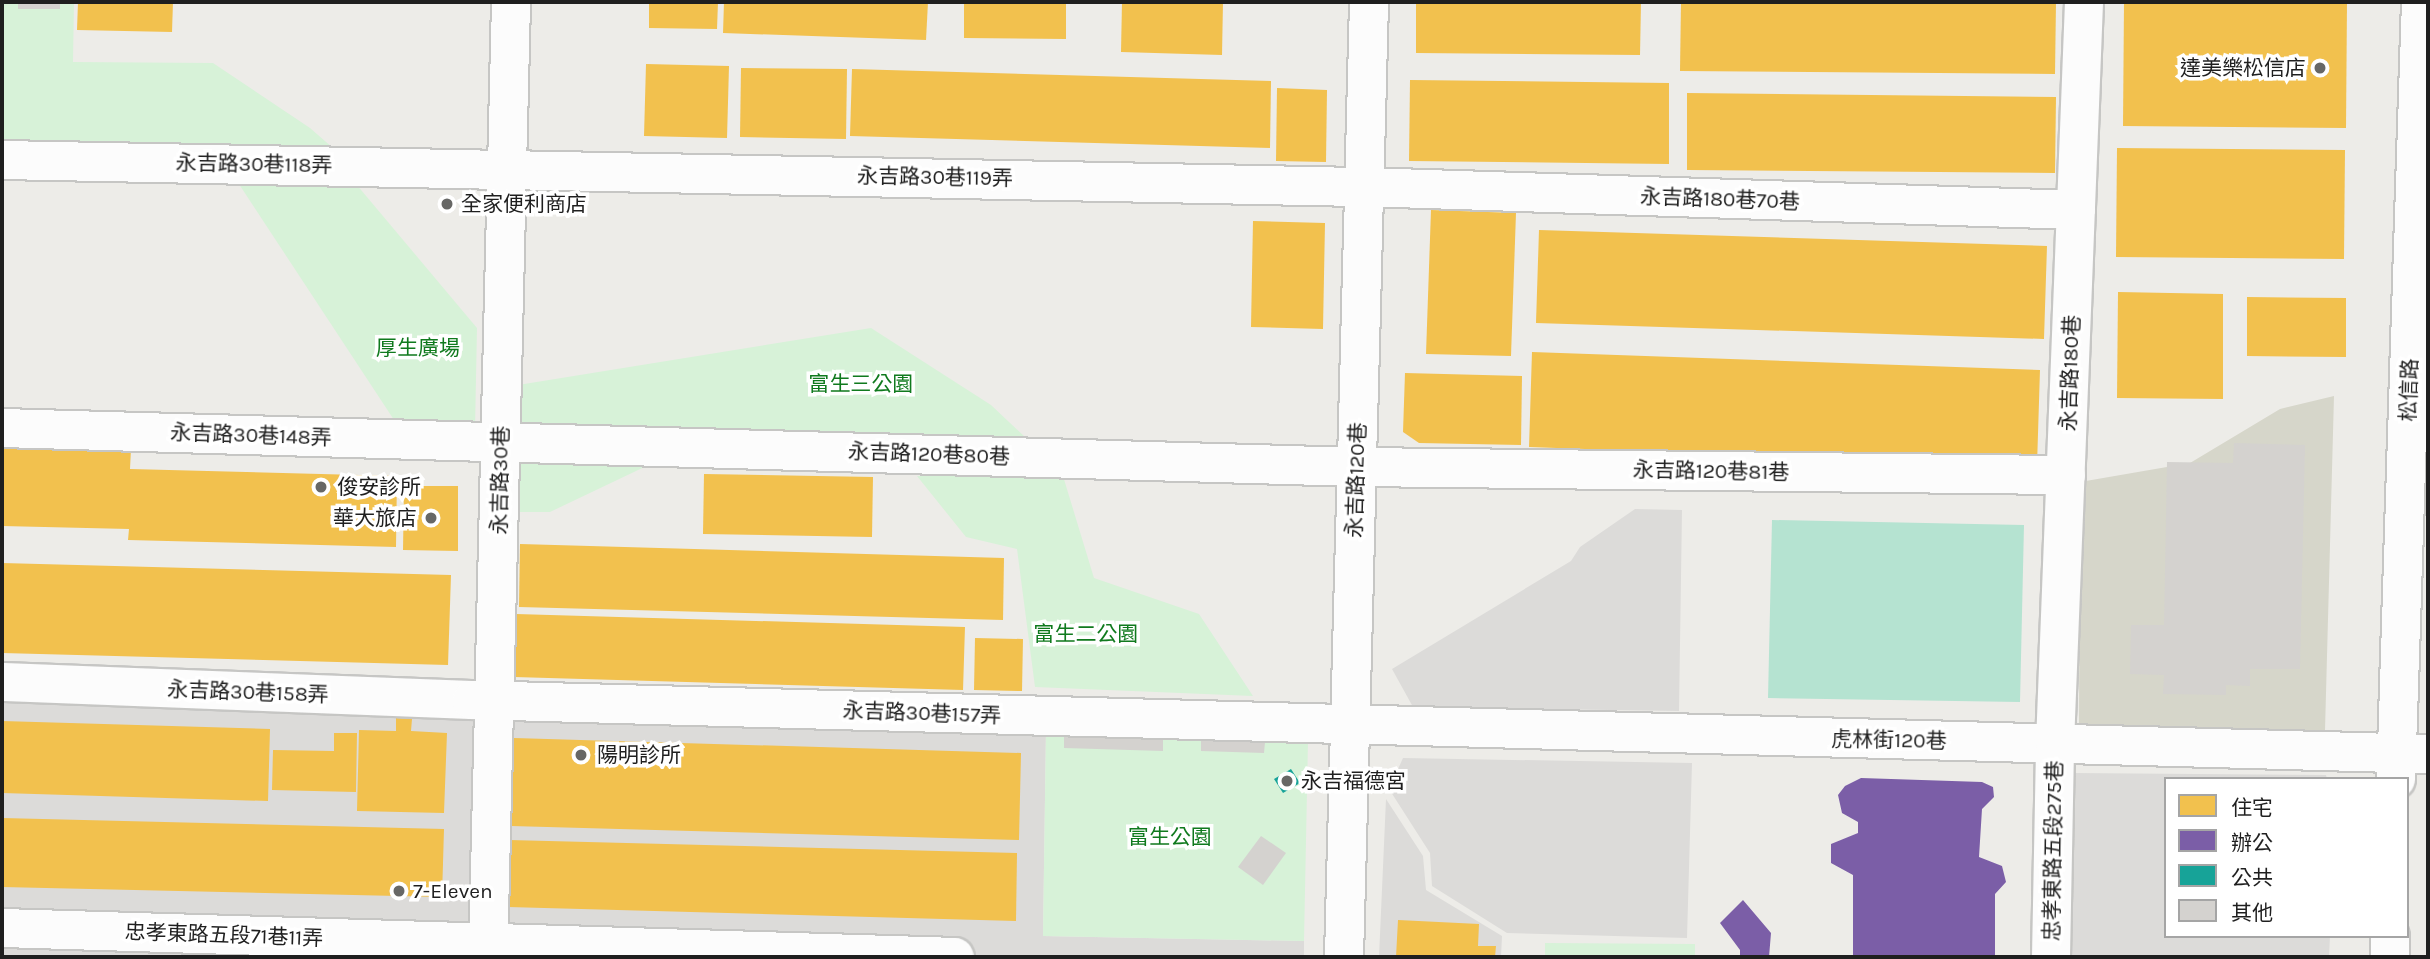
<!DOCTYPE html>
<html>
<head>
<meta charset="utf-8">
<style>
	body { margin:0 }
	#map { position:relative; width:2430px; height:959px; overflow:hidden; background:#edece8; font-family:Karla,"Noto Sans TC",sans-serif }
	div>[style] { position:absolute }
	.residential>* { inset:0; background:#dcdbd9 }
	.construction>* { inset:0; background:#d6d6ca }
	.park>* { inset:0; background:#d7f2d8 }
	.pitch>* { inset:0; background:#b5e3d1 }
	.homes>* { inset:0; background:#f2c14e }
	.offices>* { inset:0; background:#7b5ea7 }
	.public>* { inset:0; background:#17a398 }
	.building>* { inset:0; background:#d4d2cf }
	.roads { filter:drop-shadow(2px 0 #c6c6c4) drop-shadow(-2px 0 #c6c6c4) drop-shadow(0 2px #c6c6c4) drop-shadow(0 -2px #c6c6c4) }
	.minor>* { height:38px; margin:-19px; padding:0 19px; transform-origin:19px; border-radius:19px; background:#fcfcfc }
	.dots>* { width:19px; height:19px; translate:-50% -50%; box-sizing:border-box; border:4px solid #fff; border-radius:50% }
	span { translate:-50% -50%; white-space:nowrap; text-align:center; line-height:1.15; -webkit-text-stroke:7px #fff; paint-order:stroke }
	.poi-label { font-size:21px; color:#1f1f1f }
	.right { translate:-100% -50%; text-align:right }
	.left { translate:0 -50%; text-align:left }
	.street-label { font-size:21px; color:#1f1f1f }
	.park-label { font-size:21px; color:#107a1e }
	.frame { position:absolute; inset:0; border:4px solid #1f1f1f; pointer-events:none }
	.legend { position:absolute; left:2164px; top:777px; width:245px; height:161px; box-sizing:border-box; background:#fff; border:2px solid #a5a5a5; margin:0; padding:9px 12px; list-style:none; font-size:21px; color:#1f1f1f }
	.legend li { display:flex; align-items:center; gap:14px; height:35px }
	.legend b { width:35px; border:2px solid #a5a5a5 }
</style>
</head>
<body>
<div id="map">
	<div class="residential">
		<i style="clip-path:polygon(1635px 509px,1682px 510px,1679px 711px,1413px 707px,1392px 669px,1571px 561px,1580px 547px)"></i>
		<i style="clip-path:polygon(2px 700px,1046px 731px,1043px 936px,1304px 941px,1304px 957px,2px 957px)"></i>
		<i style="clip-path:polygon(1403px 758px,1692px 763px,1687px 938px,1507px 933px,1432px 886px,1430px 853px,1389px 789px)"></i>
		<i style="clip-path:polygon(2073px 773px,2326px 775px,2327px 779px,2166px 779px,2166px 936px,2330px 936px,2329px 957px,2070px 957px)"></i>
		<i style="clip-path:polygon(1386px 799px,1423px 856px,1426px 890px,1502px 936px,1501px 957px,1379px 957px)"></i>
	</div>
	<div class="construction">
		<i style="clip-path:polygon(2334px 396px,2325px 731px,2079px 726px,2080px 482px,2190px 463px,2280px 409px)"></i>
	</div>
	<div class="park">
		<i style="clip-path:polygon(2px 2px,74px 2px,73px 62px,213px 63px,310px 128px,341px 155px,2px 146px)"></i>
		<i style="clip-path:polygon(233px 175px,351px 178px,477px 328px,475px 429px,398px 426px)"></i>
		<i style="clip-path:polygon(871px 328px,991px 405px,1025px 437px,516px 432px,518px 385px)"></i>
		<i style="clip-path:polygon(514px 458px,657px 461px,550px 512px,514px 512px)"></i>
		<i style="clip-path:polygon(917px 476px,1063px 476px,1094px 578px,1199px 614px,1253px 696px,1035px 687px,1017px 549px,966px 537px)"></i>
		<i style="clip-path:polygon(1046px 731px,1308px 741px,1304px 941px,1043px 936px)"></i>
		<i style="clip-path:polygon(1545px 943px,1695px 944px,1695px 957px,1545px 957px)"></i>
	</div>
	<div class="pitch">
		<i style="clip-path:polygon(1772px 520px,2024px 525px,2020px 702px,1768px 698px)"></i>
	</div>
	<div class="homes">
		<i style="clip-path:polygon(78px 2px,173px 2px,172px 32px,77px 30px)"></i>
		<i style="clip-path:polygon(649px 2px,718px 2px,717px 29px,649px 28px)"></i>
		<i style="clip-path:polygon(724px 2px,928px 2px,926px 40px,723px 33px)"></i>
		<i style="clip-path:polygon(964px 2px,1066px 2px,1066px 39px,964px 38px)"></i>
		<i style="clip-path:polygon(1122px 2px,1223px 2px,1222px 55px,1121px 52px)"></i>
		<i style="clip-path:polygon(1416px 2px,1641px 2px,1640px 55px,1416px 53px)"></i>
		<i style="clip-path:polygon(1681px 2px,2056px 2px,2055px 74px,1680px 71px)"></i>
		<i style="clip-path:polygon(2124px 2px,2347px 2px,2346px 128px,2123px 126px)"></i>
		<i style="clip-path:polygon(646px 64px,729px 66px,727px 138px,644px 136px)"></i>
		<i style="clip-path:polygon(741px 68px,847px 69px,846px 139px,740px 137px)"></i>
		<i style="clip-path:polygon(852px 69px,1271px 81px,1270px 148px,850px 136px)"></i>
		<i style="clip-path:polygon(1410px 80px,1669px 83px,1669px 164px,1409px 161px)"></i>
		<i style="clip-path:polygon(1277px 88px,1327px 90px,1326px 162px,1276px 161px)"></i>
		<i style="clip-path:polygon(1687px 93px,2056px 97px,2055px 173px,1687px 170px)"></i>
		<i style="clip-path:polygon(2117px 148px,2345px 150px,2344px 259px,2116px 257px)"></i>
		<i style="clip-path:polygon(1431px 210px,1516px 213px,1511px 356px,1426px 354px)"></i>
		<i style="clip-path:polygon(1253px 221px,1325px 223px,1323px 329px,1251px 327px)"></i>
		<i style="clip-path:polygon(1539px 230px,2047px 246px,2044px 339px,1536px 323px)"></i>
		<i style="clip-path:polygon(2118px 292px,2223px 294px,2223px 399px,2117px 398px)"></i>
		<i style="clip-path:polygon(2247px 297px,2346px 298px,2346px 357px,2247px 356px)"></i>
		<i style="clip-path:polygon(1532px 352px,2040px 370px,2037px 465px,1529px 447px)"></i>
		<i style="clip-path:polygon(1405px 373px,1522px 376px,1521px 445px,1419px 443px,1403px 432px)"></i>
		<i style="clip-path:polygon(2px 446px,131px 449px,130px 469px,397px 476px,396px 547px,128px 540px,129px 529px,2px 526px)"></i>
		<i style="clip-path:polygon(704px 474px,873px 477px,872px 537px,703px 534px)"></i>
		<i style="clip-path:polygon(404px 486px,458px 486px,458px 551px,403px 550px)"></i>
		<i style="clip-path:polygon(520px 544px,1004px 558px,1003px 620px,519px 607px)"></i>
		<i style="clip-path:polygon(2px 563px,451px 575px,448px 665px,2px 653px)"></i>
		<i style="clip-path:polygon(516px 614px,965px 627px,963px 690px,514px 677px)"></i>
		<i style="clip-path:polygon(975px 638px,1023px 639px,1022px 691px,974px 690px)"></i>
		<i style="clip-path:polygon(396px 718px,412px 719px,411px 731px,447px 733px,444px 813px,357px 811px,359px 730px,396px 731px)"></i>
		<i style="clip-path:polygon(2px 721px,270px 729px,268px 801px,2px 793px)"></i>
		<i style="clip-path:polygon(334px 733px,357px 733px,356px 792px,272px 790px,273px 750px,334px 751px)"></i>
		<i style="clip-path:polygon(514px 738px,1021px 753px,1019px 840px,511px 826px)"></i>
		<i style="clip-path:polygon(2px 818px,444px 829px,442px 897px,2px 887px)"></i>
		<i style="clip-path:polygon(509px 840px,1017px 853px,1016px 921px,507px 907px)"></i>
		<i style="clip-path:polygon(1398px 920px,1479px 924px,1478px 946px,1496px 946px,1495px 957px,1396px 957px)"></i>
	</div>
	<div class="offices">
		<i style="clip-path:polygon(1861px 778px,1982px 782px,1993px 787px,1994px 797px,1982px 809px,1979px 857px,2002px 866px,2006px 882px,1995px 894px,1995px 957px,1853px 957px,1853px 875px,1831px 863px,1831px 844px,1858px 833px,1858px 822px,1842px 813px,1838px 795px,1845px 786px)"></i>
		<i style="clip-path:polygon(1743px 900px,1771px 933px,1769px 957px,1740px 957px,1740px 950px,1720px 923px)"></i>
	</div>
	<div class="public">
		<i style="clip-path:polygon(1291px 769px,1300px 783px,1283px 793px,1274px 779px)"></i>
	</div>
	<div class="building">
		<i style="clip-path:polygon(18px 2px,60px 2px,60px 9px,18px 9px)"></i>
		<i style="clip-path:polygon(2234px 443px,2305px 445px,2300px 669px,2250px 669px,2250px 686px,2226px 685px,2226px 695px,2163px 694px,2164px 675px,2130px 674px,2131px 625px,2164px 625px,2167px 462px,2233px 463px)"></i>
		<i style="clip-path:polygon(1064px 737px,1163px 739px,1163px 751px,1064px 748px)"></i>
		<i style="clip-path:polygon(1201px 740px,1265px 742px,1264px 753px,1201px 751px)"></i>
		<i style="clip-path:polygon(1261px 836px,1286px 853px,1263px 885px,1238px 867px)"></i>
	</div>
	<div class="roads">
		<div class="minor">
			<i style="left:2px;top:160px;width:1362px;rotate:1.14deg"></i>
			<i style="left:1364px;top:187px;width:712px;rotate:1.85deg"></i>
			<i style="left:2px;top:428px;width:1356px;rotate:1.65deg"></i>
			<i style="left:1357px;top:467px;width:709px;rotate:0.65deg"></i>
			<i style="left:2px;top:682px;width:470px;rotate:2.2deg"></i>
			<i style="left:472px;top:700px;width:1957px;rotate:1.58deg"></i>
			<i style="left:2396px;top:779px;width:777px;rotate:-88.16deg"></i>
			<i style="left:2px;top:928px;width:953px;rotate:1.74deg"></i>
			<i style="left:488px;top:957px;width:955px;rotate:-88.62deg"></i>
			<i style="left:1344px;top:957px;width:955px;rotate:-88.5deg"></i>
			<i style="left:2051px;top:957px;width:213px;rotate:-88.9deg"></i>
			<i style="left:2055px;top:744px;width:743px;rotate:-87.76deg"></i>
			<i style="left:2390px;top:957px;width:21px;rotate:-90deg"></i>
		</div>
	</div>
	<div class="dots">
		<i style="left:2320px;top:68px;background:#676765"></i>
		<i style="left:447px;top:204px;background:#676765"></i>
		<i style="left:321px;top:487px;background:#676765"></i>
		<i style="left:431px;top:518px;background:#676765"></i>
		<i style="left:581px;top:755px;background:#676765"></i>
		<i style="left:1287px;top:781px;background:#676765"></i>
		<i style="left:399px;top:891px;background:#676765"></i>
	</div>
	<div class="poi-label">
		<span class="right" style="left:2306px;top:68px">達美樂松信店</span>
		<span class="left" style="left:461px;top:204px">全家便利商店</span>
		<span class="left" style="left:337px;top:487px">俊安診所</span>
		<span class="right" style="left:417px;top:518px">華大旅店</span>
		<span class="left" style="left:597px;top:755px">陽明診所</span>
		<span class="left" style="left:1301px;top:781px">永吉福德宮</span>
		<span class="left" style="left:413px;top:891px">7-Eleven</span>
	</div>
	<div class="street-label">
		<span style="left:254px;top:164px;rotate:1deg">永吉路30巷118弄</span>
		<span style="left:935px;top:177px;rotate:1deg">永吉路30巷119弄</span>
		<span style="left:1720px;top:199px;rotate:2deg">永吉路180巷70巷</span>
		<span style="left:2070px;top:373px;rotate:-88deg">永吉路180巷</span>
		<span style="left:2409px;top:390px;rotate:-88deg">松信路</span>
		<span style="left:251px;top:435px;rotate:2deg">永吉路30巷148弄</span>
		<span style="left:929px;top:454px;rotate:2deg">永吉路120巷80巷</span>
		<span style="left:1711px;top:471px;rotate:1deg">永吉路120巷81巷</span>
		<span style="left:500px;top:480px;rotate:-89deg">永吉路30巷</span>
		<span style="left:1356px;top:480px;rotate:-88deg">永吉路120巷</span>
		<span style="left:248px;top:692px;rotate:2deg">永吉路30巷158弄</span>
		<span style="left:922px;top:713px;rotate:2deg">永吉路30巷157弄</span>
		<span style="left:1889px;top:740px;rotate:1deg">虎林街120巷</span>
		<span style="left:2053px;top:851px;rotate:-89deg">忠孝東路五段275巷</span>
		<span style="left:224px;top:935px;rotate:2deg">忠孝東路五段71巷11弄</span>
	</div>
	<div class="park-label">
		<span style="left:418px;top:348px">厚生廣場</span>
		<span style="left:861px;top:384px">富生三公園</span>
		<span style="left:1086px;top:634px">富生二公園</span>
		<span style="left:1170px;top:837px">富生公園</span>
	</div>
	<div class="frame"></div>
	<ul class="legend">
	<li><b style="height:19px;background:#f2c14e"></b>住宅</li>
	<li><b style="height:19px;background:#7b5ea7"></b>辦公</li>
	<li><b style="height:19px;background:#17a398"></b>公共</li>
	<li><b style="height:19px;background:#d4d2cf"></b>其他</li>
	</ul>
</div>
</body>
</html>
